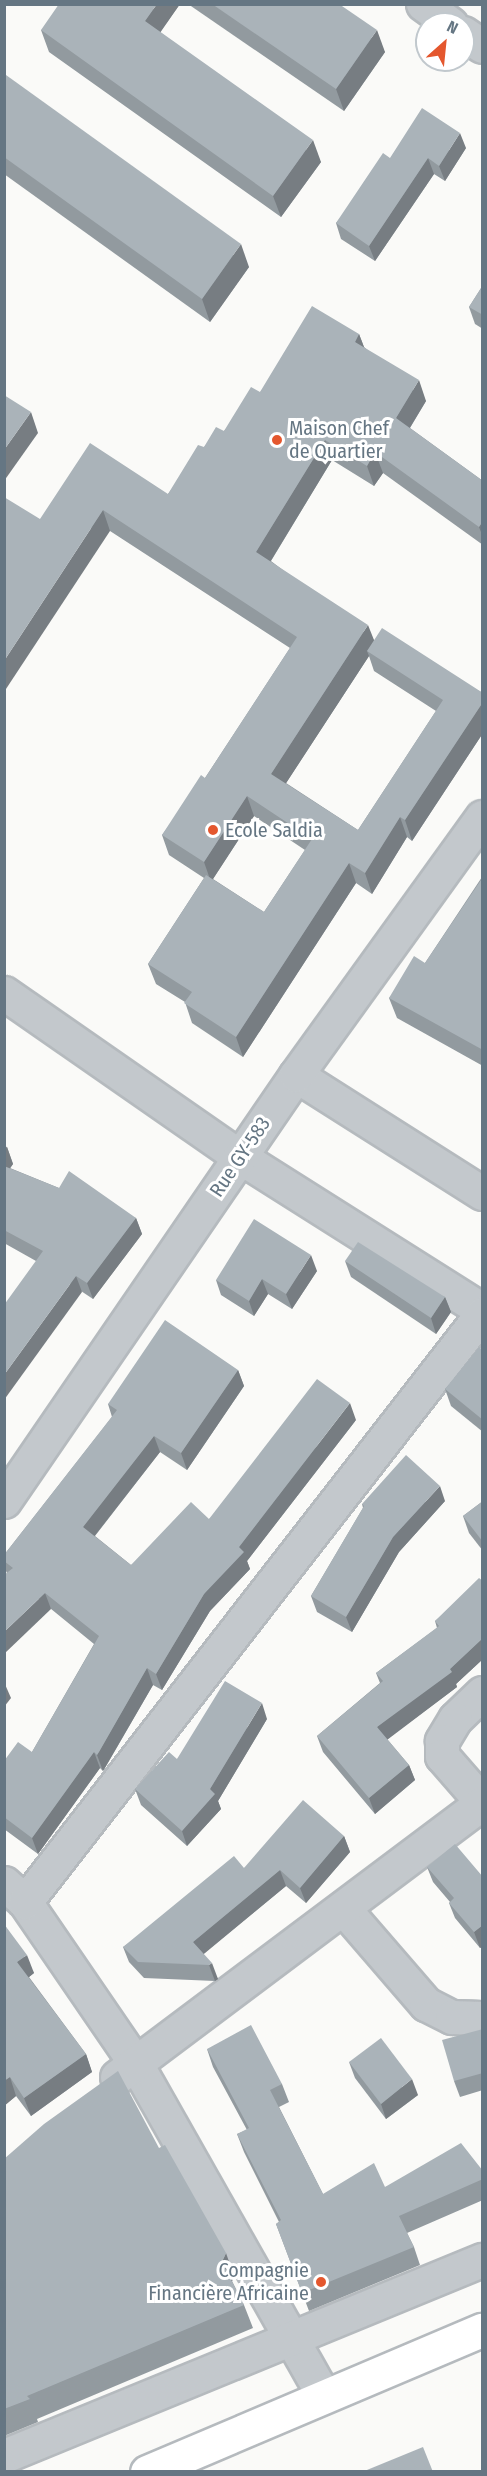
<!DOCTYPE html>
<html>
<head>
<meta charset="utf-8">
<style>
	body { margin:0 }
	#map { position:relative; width:487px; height:2476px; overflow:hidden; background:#fafaf8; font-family:"Fira Sans Condensed",sans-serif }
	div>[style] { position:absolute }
	.roads { filter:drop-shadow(2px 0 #b5babe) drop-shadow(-2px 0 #b5babe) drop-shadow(0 2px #b5babe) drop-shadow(0 -2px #b5babe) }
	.minor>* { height:33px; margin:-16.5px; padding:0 16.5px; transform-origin:16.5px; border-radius:16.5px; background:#c3c8cc }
	.major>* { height:33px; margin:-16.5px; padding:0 16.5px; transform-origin:16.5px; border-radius:16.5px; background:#fff }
	.wall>* { inset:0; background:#929a9f }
	.shaded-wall>* { inset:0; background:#777d82 }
	.building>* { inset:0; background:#aab3b9 }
	.dots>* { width:16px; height:16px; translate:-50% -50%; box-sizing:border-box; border:3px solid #fff; border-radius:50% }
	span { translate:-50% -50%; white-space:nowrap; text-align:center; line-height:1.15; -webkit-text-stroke:6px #fff; paint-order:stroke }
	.poi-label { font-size:20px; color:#657683 }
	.left { translate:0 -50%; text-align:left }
	.right { translate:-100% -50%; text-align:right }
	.street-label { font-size:20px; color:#657683 }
	.frame { position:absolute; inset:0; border:6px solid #657683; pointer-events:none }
	.north { position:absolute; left:415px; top:12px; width:60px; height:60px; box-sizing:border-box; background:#fff; border:2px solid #c1c8cd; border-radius:50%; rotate:27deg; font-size:16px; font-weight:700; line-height:24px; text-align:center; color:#657683 }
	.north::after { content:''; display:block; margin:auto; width:21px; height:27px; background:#e4572e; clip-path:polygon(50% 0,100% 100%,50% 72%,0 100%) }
</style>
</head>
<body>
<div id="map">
	<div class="roads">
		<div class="minor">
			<i style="left:423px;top:4px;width:34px;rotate:36deg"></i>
			<i style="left:463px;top:33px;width:23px;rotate:34deg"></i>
			<i style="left:4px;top:993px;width:287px;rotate:34.8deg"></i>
			<i style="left:240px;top:1157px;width:286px;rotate:32.3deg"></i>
			<i style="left:296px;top:1075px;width:220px;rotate:32.4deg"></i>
			<i style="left:4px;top:1501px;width:516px;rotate:-55.57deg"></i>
			<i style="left:296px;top:1075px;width:318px;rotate:-54.2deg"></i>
			<i style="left:482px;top:1693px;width:37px;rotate:136deg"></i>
			<i style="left:455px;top:1719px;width:26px;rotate:121deg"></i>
			<i style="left:442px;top:1741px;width:15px;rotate:90deg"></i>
			<i style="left:442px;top:1756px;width:61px;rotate:49deg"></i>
			<i style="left:4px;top:1883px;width:28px;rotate:42deg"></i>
			<i style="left:25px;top:1902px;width:196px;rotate:55.6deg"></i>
			<i style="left:136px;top:2064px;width:380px;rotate:60.5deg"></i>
			<i style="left:25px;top:1902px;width:745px;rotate:-52.15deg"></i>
			<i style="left:343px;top:1908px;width:127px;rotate:49.2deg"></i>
			<i style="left:426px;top:2004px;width:29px;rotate:27deg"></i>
			<i style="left:452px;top:2017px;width:30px;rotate:2deg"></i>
			<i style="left:117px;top:2077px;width:456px;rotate:-36.9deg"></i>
			<i style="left:4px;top:2456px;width:517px;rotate:-22.3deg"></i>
		</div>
		<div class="major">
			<i style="left:147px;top:2472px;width:364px;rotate:-23deg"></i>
		</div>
	</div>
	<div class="wall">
		<i style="clip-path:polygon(180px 4px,160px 32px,321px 162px,281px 217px,49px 52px,41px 30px)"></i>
		<i style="clip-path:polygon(188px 4px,339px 4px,385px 52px,344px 111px)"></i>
		<i style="clip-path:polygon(4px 78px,249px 267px,210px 322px,4px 174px)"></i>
		<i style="clip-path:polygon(466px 148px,445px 181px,434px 174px,375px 261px,341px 239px,336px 223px,390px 158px)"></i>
		<i style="clip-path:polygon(483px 285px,483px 329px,475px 324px,469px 307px)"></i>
		<i style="clip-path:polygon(evenodd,359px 334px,364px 347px,426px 401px,410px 428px,483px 481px,483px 545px,383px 473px,374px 486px,332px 460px,271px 561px,374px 640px,483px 693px,483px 733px,412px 841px,407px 837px,372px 894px,356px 883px,243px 1057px,192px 1023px,185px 1002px,156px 984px,148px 964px,204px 878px,169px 855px,162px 835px,205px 778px,290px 648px,110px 531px,40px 519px,168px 494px,204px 447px,224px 431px,260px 392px,359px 334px,369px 656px,374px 671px,436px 711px,358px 830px,286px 783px,369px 656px,359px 334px,254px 816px,305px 850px,264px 912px,213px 879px,254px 816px)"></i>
		<i style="clip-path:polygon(482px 877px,483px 1066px,397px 1018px,389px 998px,425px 963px)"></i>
		<i style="clip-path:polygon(4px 1146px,7px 1147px,13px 1164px,10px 1168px,59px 1188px,136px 1218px,142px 1234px,93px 1299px,36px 1261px,4px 1243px)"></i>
		<i style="clip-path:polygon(345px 1261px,445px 1297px,451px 1312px,436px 1334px,351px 1277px)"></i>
		<i style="clip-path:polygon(317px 1271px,292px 1309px,268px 1294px,254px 1316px,221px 1295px,216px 1280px)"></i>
		<i style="clip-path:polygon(483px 1350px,483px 1432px,451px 1406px,445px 1389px)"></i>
		<i style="clip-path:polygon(238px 1370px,244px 1386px,187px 1470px,160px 1452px,95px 1536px,131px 1565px,209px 1519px,356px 1420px,247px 1561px,250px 1569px,210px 1611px,162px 1690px,153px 1685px,105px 1768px,103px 1771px,100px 1768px,38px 1854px,4px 1829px,4px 1761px,32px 1752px,94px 1644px,7px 1573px,4px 1567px,4px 1555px,112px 1417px,108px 1404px)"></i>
		<i style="clip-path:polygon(445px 1501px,399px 1552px,352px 1632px,317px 1612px,311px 1596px,363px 1508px,362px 1504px)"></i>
		<i style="clip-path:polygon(483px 1501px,483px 1551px,469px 1533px,463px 1516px)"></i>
		<i style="clip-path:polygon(483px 1581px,483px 1659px,456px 1684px,457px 1687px,387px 1739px,409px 1765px,415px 1780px,375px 1814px,323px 1752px,317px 1736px,380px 1683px,376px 1673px,437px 1628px,435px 1621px)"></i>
		<i style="clip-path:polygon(267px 1719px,218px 1801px,221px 1809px,187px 1846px,141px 1805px,135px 1789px,177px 1759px)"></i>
		<i style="clip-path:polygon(344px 1836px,350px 1852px,306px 1903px,286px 1886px,203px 1954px,218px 1979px,215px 1981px,144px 1978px,129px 1962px,123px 1947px,244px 1868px)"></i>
		<i style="clip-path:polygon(427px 1867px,483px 1877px,483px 1946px,480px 1948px,455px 1918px,449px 1903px,450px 1902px,433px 1882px)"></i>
		<i style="clip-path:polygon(4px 1924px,34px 1973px,29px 1977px,86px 2054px,92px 2072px,31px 2116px,16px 2096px,4px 2106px)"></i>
		<i style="clip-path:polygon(483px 2029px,483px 2090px,460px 2097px,454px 2081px)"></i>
		<i style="clip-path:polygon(207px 2049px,282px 2084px,289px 2102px,279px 2107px,323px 2194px,385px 2187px,483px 2171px,483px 2200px,407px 2233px,414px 2247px,420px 2265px,309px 2311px,276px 2224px,279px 2222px,244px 2152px,237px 2134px,247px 2130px,213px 2067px)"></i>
		<i style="clip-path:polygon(349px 2062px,418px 2095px,386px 2119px,355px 2078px)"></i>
		<i style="clip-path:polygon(159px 2148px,234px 2276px,232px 2281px,244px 2305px,253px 2328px,37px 2419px,38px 2422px,4px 2436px,4px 2159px)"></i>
	</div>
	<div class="shaded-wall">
		<i style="clip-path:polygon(157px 4px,180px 4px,153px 43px,145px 21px)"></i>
		<i style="clip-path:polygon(377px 30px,385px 52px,344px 111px,336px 89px)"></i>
		<i style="clip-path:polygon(460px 133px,466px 148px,445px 181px,439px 166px)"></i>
		<i style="clip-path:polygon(313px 140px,321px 162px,281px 217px,273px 196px)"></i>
		<i style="clip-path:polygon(428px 158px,434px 174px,375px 261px,369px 246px)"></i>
		<i style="clip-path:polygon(241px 244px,249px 267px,210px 322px,202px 299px)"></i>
		<i style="clip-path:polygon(359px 334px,367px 355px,355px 342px)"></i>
		<i style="clip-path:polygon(419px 380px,426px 401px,403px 439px,396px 418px)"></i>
		<i style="clip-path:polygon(31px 412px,38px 433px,4px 481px,4px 450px)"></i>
		<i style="clip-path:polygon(325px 440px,332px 460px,264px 572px,256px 552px)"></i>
		<i style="clip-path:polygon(375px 452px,383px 473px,374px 486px,367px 466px)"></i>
		<i style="clip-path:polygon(103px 510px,110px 531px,4px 692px,4px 661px)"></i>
		<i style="clip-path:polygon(483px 521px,483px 537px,479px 527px)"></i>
		<i style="clip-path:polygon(368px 625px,376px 645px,367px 651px,369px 656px,279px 794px,271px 774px)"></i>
		<i style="clip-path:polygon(483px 702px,483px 733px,412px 841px,405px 820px)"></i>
		<i style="clip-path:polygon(247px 796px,254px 816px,211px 882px,204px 862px)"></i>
		<i style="clip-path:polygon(400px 817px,407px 837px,372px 894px,365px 873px)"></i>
		<i style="clip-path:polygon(349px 863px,356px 883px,243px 1057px,236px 1037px)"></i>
		<i style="clip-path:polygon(7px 1147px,13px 1164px,4px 1177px,4px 1151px)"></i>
		<i style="clip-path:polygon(136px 1218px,142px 1234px,93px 1299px,87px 1283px)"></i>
		<i style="clip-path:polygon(311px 1255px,317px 1271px,292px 1309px,286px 1294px)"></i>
		<i style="clip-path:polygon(76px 1276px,82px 1292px,4px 1400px,4px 1375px)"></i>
		<i style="clip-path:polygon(262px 1279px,268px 1294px,254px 1316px,249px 1301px)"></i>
		<i style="clip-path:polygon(445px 1297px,451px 1312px,436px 1334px,431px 1318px)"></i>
		<i style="clip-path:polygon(238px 1370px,244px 1386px,187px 1470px,181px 1453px)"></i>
		<i style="clip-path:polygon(350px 1403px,356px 1420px,247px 1561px,250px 1569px,210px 1611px,162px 1690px,156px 1674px,204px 1594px,239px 1547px)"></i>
		<i style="clip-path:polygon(154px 1436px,160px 1452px,89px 1543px,83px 1527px)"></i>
		<i style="clip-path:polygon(440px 1486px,445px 1501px,399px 1552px,352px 1632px,346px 1617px,393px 1537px)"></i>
		<i style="clip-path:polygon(45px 1593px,51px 1609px,4px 1654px,4px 1632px)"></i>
		<i style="clip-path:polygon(483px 1638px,483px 1659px,456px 1684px,457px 1687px,383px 1743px,377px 1727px,450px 1669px)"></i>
		<i style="clip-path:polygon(147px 1668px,153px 1685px,103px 1771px,97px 1755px)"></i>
		<i style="clip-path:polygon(4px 1682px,11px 1698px,4px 1707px)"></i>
		<i style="clip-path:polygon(262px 1703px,267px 1719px,218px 1801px,221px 1809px,187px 1846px,182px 1831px,210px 1789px)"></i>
		<i style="clip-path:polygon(94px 1752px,100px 1768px,38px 1854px,32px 1838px)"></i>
		<i style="clip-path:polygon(409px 1765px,415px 1780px,375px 1814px,369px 1798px)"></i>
		<i style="clip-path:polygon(344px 1836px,350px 1852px,306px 1903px,300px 1888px)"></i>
		<i style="clip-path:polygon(280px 1870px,286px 1886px,199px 1958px,193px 1942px)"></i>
		<i style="clip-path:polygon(483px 1925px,483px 1946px,480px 1948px,474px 1932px)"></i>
		<i style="clip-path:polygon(27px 1955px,34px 1973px,24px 1981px,17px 1962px)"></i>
		<i style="clip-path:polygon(212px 1963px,218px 1979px,215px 1981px,209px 1965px)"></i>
		<i style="clip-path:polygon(86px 2054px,92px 2072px,31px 2116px,24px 2098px)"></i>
		<i style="clip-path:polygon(10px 2077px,16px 2096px,4px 2106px,4px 2081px)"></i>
		<i style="clip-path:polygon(412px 2079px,418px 2095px,386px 2119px,381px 2104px)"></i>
		<i style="clip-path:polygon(226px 2253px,234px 2276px,231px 2284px,222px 2262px)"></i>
	</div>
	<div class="building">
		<i style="clip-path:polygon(59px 4px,157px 4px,145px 21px,313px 140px,273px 196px,41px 30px)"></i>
		<i style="clip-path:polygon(212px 4px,339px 4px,377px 30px,336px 89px)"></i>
		<i style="clip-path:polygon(6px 75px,241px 244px,202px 299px,4px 157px,4px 78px)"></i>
		<i style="clip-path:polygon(422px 108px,460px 133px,439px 166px,428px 158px,369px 246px,336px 223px,383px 153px,390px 158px)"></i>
		<i style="clip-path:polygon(483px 285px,483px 315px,469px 307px)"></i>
		<i style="clip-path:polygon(312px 306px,359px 334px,355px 342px,419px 380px,396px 418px,483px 481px,483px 521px,479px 527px,375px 452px,367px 466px,325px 440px,256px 552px,368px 625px,271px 774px,358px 830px,443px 700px,367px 651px,382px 628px,483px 693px,483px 702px,405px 820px,400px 817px,365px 873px,349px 863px,236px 1037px,184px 1003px,192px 992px,148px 964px,206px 875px,264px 912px,312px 839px,247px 796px,204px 862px,162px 835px,201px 775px,205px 778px,297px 637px,103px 510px,4px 661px,4px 497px,40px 519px,90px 443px,168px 494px,198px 445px,204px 447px,216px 427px,224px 431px,251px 387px,260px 392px)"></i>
		<i style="clip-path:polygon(4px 395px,31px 412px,4px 450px)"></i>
		<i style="clip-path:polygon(483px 877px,483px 1050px,389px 998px,414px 956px,425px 963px)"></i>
		<i style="clip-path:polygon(4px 1166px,59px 1188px,69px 1171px,136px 1218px,87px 1283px,76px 1276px,4px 1375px,4px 1305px,43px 1251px,4px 1230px)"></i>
		<i style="clip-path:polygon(254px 1219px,311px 1255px,286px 1294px,262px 1279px,249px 1301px,216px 1280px)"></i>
		<i style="clip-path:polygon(358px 1242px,445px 1297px,431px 1318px,345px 1261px)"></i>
		<i style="clip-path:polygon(165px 1320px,238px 1370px,181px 1453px,154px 1436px,83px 1527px,131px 1565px,191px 1502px,209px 1519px,317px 1379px,350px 1403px,239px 1547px,244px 1552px,204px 1594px,156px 1674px,147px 1668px,99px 1752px,97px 1755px,94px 1752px,32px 1838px,4px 1817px,4px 1761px,18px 1742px,32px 1752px,99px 1636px,45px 1593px,4px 1632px,4px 1575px,13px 1568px,4px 1561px,4px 1555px,117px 1410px,108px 1404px)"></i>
		<i style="clip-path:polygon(479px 1347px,483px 1350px,483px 1420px,445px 1389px)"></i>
		<i style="clip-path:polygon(406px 1455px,440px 1486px,393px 1537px,346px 1617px,311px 1596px,364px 1506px,362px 1504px)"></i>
		<i style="clip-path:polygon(483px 1501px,483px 1542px,463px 1516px)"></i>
		<i style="clip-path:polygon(479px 1578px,483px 1581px,483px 1638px,450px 1669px,452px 1672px,377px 1727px,409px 1765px,369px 1798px,317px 1736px,383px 1681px,376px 1673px,439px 1626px,435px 1621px)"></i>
		<i style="clip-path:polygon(225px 1681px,262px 1703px,210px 1789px,215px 1794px,182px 1831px,135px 1789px,169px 1752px,177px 1759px)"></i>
		<i style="clip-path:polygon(303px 1800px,344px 1836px,300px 1888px,280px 1870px,193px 1942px,212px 1963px,209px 1965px,138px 1962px,123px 1947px,234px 1856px,244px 1868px)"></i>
		<i style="clip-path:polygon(455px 1844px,483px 1877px,483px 1925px,474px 1932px,449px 1903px,454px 1898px,427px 1867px)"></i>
		<i style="clip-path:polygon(4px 1924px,27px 1955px,17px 1962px,86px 2054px,24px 2098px,10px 2077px,4px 2081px)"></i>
		<i style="clip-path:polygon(251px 2025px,282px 2084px,270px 2090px,323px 2194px,374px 2163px,385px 2187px,461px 2143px,483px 2171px,483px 2179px,399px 2216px,414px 2247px,302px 2293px,276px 2224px,281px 2220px,237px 2134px,249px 2128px,207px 2049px)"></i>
		<i style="clip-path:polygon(483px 2029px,483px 2073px,454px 2081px,442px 2040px)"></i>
		<i style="clip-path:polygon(381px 2038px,412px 2079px,381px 2104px,349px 2062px)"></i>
		<i style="clip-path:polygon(118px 2071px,159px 2148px,165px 2145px,226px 2253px,222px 2262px,244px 2305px,27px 2396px,30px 2399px,4px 2409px,4px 2159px,44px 2124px)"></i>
		<i style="clip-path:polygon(423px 2447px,433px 2472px,362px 2472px)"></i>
	</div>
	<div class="dots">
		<i style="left:277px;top:440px;background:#e4572e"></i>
		<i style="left:213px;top:830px;background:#e4572e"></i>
		<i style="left:321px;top:2282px;background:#e4572e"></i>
	</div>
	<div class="poi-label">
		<span class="left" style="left:289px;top:440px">Maison Chef<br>de Quartier</span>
		<span class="left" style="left:225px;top:830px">Ecole Saldia</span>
		<span class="right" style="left:309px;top:2282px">Compagnie<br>Financière Africaine</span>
	</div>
	<div class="street-label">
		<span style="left:240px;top:1157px;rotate:-56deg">Rue GY-583</span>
	</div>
	<div class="frame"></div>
	<div class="north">N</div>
</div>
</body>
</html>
